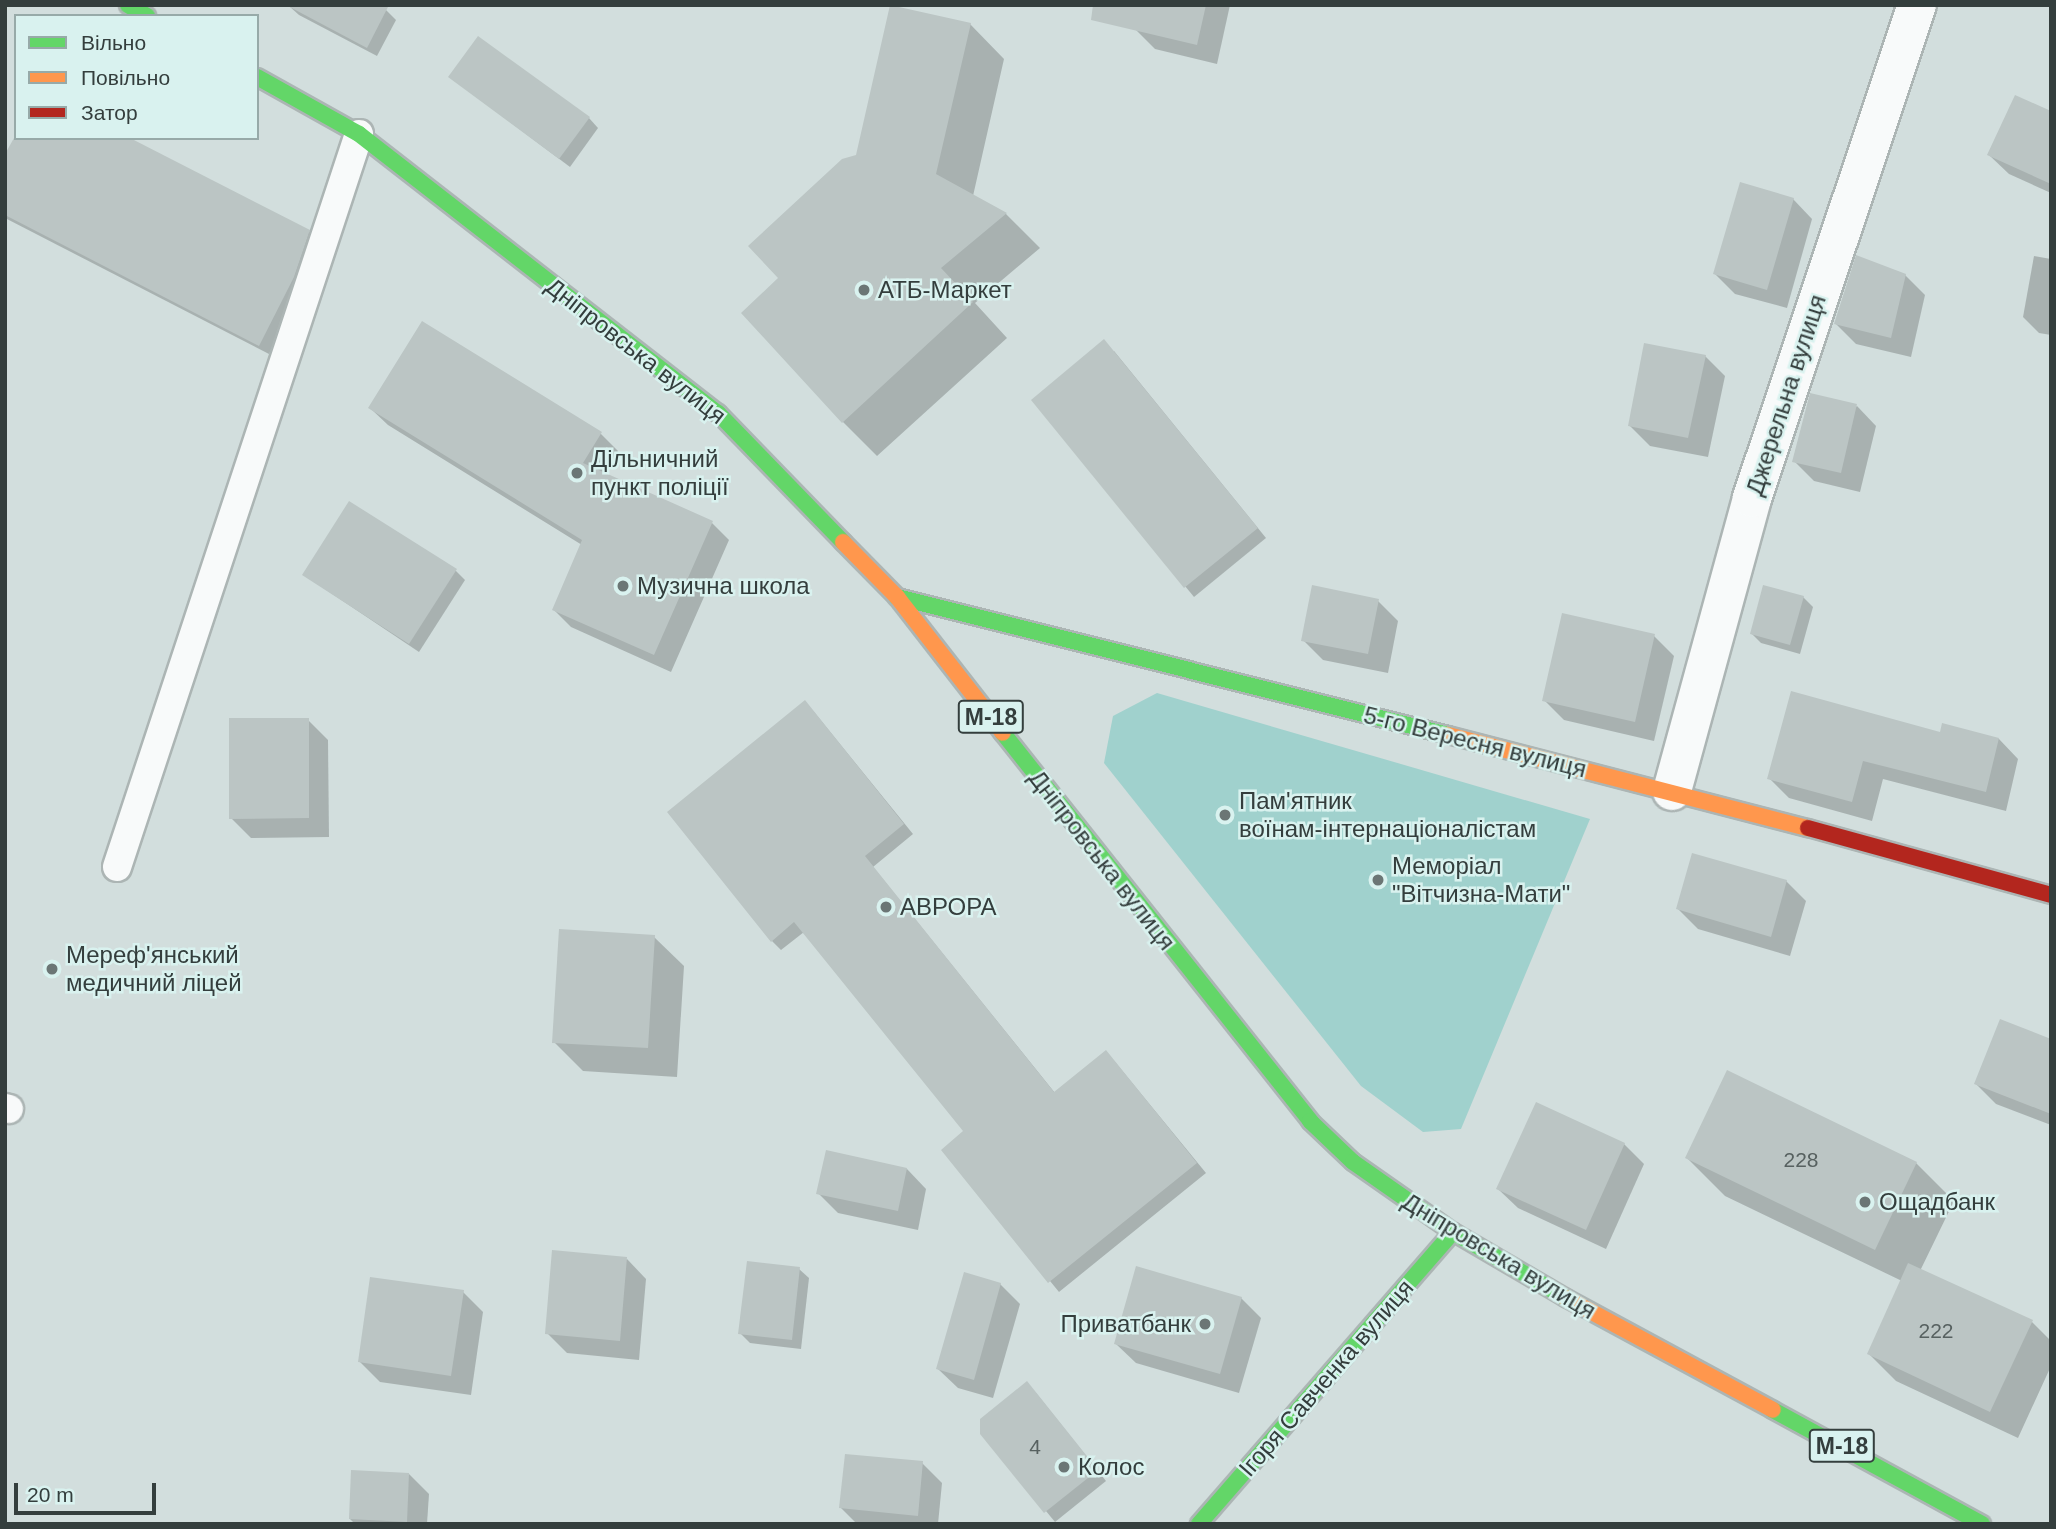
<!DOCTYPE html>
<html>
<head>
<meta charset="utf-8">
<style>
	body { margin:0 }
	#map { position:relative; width:2056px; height:1529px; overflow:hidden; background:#d2dedd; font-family:Arial,sans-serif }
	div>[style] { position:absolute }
	.green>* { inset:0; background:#a0d1cd }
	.shadow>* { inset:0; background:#0003 }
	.building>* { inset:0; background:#bbc5c4 }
	.roads { filter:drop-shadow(2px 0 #acb5b4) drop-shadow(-2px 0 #acb5b4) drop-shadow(0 2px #acb5b4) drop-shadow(0 -2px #acb5b4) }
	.lane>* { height:28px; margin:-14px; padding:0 14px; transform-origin:14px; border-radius:14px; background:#f8fafa }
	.street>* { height:38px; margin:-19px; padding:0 19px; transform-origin:19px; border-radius:19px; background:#f8fafa }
	.fast>* { height:16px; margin:-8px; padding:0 8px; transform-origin:8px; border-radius:8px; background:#63d668 }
	.slow>* { height:16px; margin:-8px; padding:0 8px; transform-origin:8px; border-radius:8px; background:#ff974d }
	.jam>* { height:16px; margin:-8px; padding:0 8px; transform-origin:8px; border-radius:8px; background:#b3261e }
	.dots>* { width:19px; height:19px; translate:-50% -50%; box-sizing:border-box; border:4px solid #d9f2ef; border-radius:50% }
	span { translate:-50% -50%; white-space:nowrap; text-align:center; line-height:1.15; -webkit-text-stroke:5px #d9f2ef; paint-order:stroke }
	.number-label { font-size:21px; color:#576160 }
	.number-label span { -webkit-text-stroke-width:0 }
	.shield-label span { padding:2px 5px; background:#d9f2ef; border:2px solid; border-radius:5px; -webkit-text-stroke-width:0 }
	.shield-label { font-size:23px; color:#343e3d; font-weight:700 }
	.poi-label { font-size:24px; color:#343e3d }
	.left { translate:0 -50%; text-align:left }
	.right { translate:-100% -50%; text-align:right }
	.street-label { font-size:24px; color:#343e3d }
	.frame { position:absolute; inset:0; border:7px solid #343e3d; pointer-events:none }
	.legend { position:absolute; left:14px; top:14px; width:245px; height:126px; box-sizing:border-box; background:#d9f2ef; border:2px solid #97aaa8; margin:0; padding:9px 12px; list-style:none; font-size:21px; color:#343e3d }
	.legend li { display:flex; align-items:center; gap:14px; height:35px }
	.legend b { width:35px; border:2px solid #97aaa8 }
	.scale { position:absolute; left:14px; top:1483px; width:142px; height:32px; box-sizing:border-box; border:4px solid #343e3d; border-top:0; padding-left:9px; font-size:21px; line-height:24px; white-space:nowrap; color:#343e3d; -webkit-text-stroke:5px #d9f2ef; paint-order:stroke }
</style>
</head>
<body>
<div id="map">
	<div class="green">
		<i style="clip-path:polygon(1157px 693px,1590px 819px,1461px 1129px,1423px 1132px,1361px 1086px,1104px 763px,1113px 716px)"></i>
	</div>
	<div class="shadow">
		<i style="clip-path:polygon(1141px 5px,1230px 5px,1217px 64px,1155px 49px,1135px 29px)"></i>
		<i style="clip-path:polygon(289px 6px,386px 10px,396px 20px,377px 56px,299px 15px)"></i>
		<i style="clip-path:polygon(970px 24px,1004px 59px,973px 196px,1006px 214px,1040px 248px,975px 303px,1007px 338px,877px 456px,843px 422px,858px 156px)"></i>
		<i style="clip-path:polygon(450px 77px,589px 118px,598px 128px,570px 167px)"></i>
		<i style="clip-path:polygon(2051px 113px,2051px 193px,2009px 174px,1989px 155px)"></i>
		<i style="clip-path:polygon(16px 138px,309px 232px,318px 242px,303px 287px,269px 354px,5px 218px,5px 158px)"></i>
		<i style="clip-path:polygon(1793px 199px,1812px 219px,1787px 308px,1735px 294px,1715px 274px)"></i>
		<i style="clip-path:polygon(2034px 256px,2051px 259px,2051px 335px,2039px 333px,2023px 317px)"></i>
		<i style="clip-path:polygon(1905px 275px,1925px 295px,1911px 357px,1856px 344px,1836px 324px)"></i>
		<i style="clip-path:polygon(422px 323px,601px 434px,618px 451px,604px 475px,712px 523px,729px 540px,671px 672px,571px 627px,554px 610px,582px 545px,388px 425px,370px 408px)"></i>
		<i style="clip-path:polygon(1114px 351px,1266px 538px,1194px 597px,1033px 400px)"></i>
		<i style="clip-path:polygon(1705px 356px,1725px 376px,1708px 457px,1650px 446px,1630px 426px)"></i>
		<i style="clip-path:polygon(1857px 406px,1876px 426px,1860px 492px,1814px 481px,1794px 461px)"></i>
		<i style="clip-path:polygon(456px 571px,465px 580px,419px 652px,304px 575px)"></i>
		<i style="clip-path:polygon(1803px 597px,1813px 607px,1800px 654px,1761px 643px,1752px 634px)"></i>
		<i style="clip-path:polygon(1378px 601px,1398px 621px,1388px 673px,1323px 660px,1303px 640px)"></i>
		<i style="clip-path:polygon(1654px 636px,1674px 656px,1654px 741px,1564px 720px,1544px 700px)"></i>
		<i style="clip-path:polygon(814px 712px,913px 834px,873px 867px,1055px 1093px,1115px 1062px,1206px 1173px,1059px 1292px,943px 1150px,965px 1132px,804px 932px,781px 950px,772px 941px)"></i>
		<i style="clip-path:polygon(308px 720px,328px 740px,329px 837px,251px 838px,231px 818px)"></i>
		<i style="clip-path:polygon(1941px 734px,1999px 739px,2018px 759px,2006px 811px,1883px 779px,1872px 821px,1789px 798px,1769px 778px)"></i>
		<i style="clip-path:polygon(1786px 881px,1806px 901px,1790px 956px,1698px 929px,1678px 909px)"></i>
		<i style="clip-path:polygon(654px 937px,684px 966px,677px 1077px,583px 1071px,554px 1042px)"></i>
		<i style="clip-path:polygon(2051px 1041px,2051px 1125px,1996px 1104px,1976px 1084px)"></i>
		<i style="clip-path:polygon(1624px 1144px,1644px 1164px,1606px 1249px,1518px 1208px,1498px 1189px)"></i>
		<i style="clip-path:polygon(1687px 1158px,1916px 1163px,1954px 1201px,1920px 1271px,2032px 1322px,2051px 1341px,2051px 1366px,2018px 1438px,1896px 1381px,1869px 1354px,1902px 1281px,1725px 1196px)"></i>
		<i style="clip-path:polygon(907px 1169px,926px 1189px,918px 1230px,838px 1213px,818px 1193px)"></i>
		<i style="clip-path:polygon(627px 1259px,646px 1279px,639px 1360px,567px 1353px,547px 1333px)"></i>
		<i style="clip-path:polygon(799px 1269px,809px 1278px,801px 1349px,750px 1343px,740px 1333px)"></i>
		<i style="clip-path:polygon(1000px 1284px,1020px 1304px,993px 1398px,958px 1388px,938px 1369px)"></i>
		<i style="clip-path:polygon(463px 1292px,483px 1312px,471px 1395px,380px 1382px,360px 1362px)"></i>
		<i style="clip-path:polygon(1241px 1298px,1261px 1318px,1239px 1393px,1136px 1363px,1116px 1344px)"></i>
		<i style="clip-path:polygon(1036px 1393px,1106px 1481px,1055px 1522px,982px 1433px)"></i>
		<i style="clip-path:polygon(922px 1463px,942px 1483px,938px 1524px,857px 1524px,841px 1508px)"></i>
		<i style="clip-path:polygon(409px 1474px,429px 1494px,427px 1524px,355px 1524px,350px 1519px)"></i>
	</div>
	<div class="building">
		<i style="clip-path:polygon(286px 5px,389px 5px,367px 48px)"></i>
		<i style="clip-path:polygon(890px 5px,971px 23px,936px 174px,1007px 213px,941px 268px,973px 302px,842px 423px,741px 313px,778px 278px,748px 246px,842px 159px,856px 155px)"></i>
		<i style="clip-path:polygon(1093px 5px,1206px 5px,1197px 45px,1091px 20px)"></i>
		<i style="clip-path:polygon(478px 36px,590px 117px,559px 159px,448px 77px)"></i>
		<i style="clip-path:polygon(2015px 95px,2051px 111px,2051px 184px,1987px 155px)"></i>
		<i style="clip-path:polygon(14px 138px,130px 138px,310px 230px,294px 277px,259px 346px,5px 215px,5px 154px)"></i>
		<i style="clip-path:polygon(1740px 182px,1794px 198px,1767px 290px,1713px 274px)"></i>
		<i style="clip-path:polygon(1856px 255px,1906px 274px,1891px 338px,1834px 324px)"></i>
		<i style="clip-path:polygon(422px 321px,602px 432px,583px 463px,713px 521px,654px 655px,552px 610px,582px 540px,368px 408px)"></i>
		<i style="clip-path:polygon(1104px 339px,1258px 528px,1184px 588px,1031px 400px)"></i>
		<i style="clip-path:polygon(1644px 343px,1706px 355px,1688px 438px,1628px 426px)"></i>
		<i style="clip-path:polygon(1810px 393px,1857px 404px,1841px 473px,1792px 462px)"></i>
		<i style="clip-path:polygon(349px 501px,457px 569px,409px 644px,302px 575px)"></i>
		<i style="clip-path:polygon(1312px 585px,1379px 599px,1368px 654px,1301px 641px)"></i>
		<i style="clip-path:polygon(1763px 585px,1804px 596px,1790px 645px,1750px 634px)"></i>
		<i style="clip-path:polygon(1562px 613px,1655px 634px,1635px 722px,1542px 701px)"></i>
		<i style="clip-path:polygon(1791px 691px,1940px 732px,1942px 723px,1999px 738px,1986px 792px,1863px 761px,1852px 802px,1767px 779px)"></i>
		<i style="clip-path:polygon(805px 700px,904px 824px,865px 856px,1054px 1092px,1106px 1050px,1197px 1163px,1048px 1283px,941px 1150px,963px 1131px,794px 922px,771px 942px,667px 812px)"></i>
		<i style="clip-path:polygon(229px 718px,309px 718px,309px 818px,229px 819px)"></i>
		<i style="clip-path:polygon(1692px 853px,1787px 880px,1771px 937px,1676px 909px)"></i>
		<i style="clip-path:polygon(559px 929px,655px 935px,648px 1048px,552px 1043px)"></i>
		<i style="clip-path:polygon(2000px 1019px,2051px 1039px,2051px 1114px,1974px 1084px)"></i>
		<i style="clip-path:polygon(1727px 1070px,1917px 1162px,1875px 1250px,1685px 1158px)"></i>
		<i style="clip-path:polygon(1536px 1102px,1625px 1143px,1586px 1230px,1496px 1189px)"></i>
		<i style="clip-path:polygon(826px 1150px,907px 1168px,898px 1211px,816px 1194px)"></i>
		<i style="clip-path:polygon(552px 1250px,627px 1257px,620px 1341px,545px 1334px)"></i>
		<i style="clip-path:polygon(747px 1261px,800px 1267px,792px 1340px,738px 1334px)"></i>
		<i style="clip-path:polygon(1908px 1263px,2033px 1320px,1990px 1412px,1867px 1354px)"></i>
		<i style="clip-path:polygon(1136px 1266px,1242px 1297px,1220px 1374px,1114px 1344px)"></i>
		<i style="clip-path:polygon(964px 1272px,1001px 1283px,974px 1380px,936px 1369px)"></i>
		<i style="clip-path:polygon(370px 1277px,464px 1290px,451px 1376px,358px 1362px)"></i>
		<i style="clip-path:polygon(1027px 1381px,1098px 1470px,1044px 1513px,980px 1434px,980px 1419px)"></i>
		<i style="clip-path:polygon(845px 1454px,923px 1461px,918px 1516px,839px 1508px)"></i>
		<i style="clip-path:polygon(351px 1470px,409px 1473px,407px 1522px,349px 1519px)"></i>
	</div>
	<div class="roads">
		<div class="lane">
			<i style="left:117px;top:867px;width:772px;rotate:-71.73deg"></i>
			<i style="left:5px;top:1108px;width:4px;rotate:14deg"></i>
		</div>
		<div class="street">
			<i style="left:1672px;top:791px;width:304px;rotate:-74.7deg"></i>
			<i style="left:1752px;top:498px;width:520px;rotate:-71.5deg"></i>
		</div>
		<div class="fast">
			<i style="left:128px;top:5px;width:22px;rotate:30deg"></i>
			<i style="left:257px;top:77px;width:117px;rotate:29.2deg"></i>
			<i style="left:359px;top:134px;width:455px;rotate:37.9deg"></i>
			<i style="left:718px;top:413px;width:180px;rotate:45.9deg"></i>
			<i style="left:897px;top:597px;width:568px;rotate:14.06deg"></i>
			<i style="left:1003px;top:733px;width:495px;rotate:51.6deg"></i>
			<i style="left:1310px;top:1121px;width:59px;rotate:43.6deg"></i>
			<i style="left:1353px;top:1162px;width:122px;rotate:35deg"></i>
			<i style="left:1453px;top:1232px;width:131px;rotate:30.3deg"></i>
			<i style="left:1773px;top:1410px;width:238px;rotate:28.6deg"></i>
			<i style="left:1199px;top:1524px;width:387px;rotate:-49deg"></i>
		</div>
		<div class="slow">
			<i style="left:843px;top:542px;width:77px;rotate:45.5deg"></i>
			<i style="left:897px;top:597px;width:172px;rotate:52.1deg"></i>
			<i style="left:1448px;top:735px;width:372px;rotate:14.5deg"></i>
			<i style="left:1566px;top:1298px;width:235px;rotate:28.4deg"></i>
		</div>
		<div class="jam">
			<i style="left:1808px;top:828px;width:252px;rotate:15.4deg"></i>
		</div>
	</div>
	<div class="dots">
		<i style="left:864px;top:290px;background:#6b7675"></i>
		<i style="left:577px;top:473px;background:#6b7675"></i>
		<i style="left:623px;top:586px;background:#6b7675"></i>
		<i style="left:1225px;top:815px;background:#6b7675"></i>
		<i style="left:1378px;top:880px;background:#6b7675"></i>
		<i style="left:886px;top:907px;background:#6b7675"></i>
		<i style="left:52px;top:969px;background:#6b7675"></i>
		<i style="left:1865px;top:1202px;background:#6b7675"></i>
		<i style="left:1205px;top:1324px;background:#6b7675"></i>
		<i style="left:1064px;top:1467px;background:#6b7675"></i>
	</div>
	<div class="number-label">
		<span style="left:1801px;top:1160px">228</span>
		<span style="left:1936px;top:1331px">222</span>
		<span style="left:1035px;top:1447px">4</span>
	</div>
	<div class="shield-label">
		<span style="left:991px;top:717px">М-18</span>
		<span style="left:1842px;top:1446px">М-18</span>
	</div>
	<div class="poi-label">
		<span class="left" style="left:878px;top:290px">АТБ-Маркет</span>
		<span class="left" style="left:591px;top:473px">Дільничний<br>пункт поліції</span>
		<span class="left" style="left:637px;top:586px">Музична школа</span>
		<span class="left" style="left:1239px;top:815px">Пам'ятник<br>воїнам-інтернаціоналістам</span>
		<span class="left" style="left:1392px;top:880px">Меморіал<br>"Вітчизна-Мати"</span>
		<span class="left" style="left:900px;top:907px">АВРОРА</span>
		<span class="left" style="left:66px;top:969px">Мереф'янський<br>медичний ліцей</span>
		<span class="left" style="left:1879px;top:1202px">Ощадбанк</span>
		<span class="right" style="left:1191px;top:1324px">Приватбанк</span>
		<span class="left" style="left:1078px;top:1467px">Колос</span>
	</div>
	<div class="street-label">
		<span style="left:636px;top:351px;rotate:38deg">Дніпровська вулиця</span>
		<span style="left:1786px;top:395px;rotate:-72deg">Джерельна вулиця</span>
		<span style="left:1475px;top:742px;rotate:14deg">5-го Вересня вулиця</span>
		<span style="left:1102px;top:860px;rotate:52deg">Дніпровська вулиця</span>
		<span style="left:1499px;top:1256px;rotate:31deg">Дніпровська вулиця</span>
		<span style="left:1326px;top:1378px;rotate:-49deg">Ігоря Савченка вулиця</span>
	</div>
	<div class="frame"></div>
	<ul class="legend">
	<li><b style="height:9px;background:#63d668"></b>Вільно</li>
	<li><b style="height:9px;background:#ff974d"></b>Повільно</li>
	<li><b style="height:9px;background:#b3261e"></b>Затор</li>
	</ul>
	<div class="scale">20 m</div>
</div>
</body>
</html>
